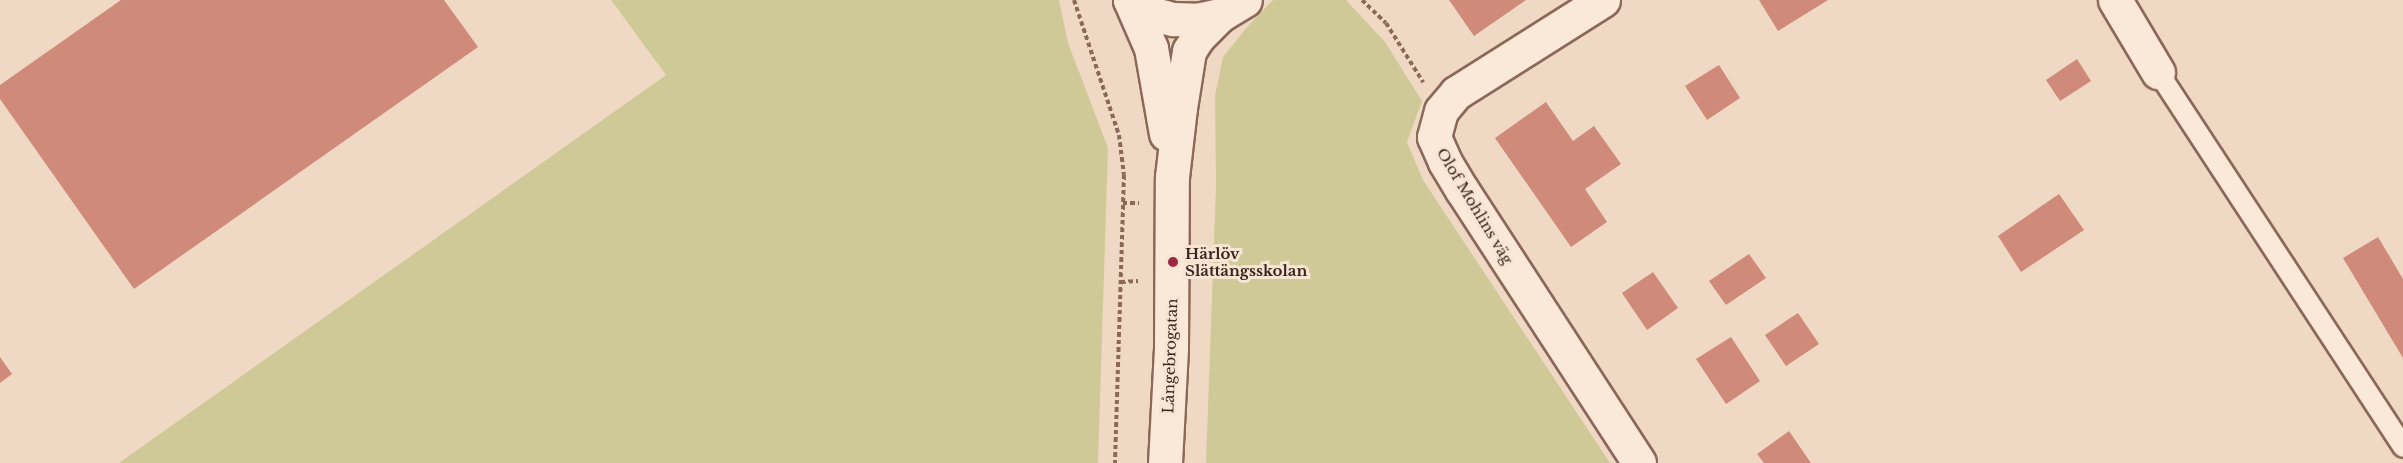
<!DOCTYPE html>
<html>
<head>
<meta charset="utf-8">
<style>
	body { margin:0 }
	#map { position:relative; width:2403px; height:463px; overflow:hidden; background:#f0d9c4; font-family:"Libre Baskerville",serif }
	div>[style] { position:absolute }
	.green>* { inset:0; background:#cec997 }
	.building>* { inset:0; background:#cf8a79 }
	.path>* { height:4px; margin-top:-2px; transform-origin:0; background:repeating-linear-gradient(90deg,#8b695a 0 4.5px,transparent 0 7.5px) }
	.roads { filter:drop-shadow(2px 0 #8b695a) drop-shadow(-2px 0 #8b695a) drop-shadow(0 2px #8b695a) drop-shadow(0 -2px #8b695a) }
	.lane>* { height:20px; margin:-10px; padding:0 10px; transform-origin:10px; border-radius:10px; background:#fae8d8 }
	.street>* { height:33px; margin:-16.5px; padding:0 16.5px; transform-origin:16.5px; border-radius:16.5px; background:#fae8d8 }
	.secondary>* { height:33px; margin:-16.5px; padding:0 16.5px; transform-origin:16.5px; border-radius:16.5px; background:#fae8d8 }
	.dots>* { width:16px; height:16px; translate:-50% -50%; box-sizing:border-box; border:3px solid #f7e5d4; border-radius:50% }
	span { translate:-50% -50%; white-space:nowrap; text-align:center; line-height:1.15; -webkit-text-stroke:6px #f7e5d4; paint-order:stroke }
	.street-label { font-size:15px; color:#3a261e }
	.poi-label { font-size:15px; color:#3a261e; font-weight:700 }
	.left { translate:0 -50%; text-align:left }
</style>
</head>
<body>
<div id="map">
	<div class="green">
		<i style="clip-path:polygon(611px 0,1059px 0,1068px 43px,1108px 148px,1098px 463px,119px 463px,666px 75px)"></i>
		<i style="clip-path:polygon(1273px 0,1346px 0,1385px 42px,1422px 101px,1407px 142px,1423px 180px,1610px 463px,1206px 463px,1216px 185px,1215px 96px,1223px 57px,1248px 26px)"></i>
	</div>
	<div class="building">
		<i style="clip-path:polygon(121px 0,444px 0,478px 47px,134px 289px,0 99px,0 85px)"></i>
		<i style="clip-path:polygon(1449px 0,1526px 0,1474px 36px)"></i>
		<i style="clip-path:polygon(1759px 0,1828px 0,1778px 31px)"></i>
		<i style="clip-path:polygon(2077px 59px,2091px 81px,2060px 101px,2046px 80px)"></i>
		<i style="clip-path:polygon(1719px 65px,1740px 98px,1707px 120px,1685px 86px)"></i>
		<i style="clip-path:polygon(1546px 102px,1573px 141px,1594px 126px,1621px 164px,1585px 189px,1607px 222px,1571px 247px,1495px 138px)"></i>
		<i style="clip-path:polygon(2059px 194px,2084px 230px,2021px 272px,1998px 236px)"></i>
		<i style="clip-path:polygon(2378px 237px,2403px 279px,2403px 358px,2343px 258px)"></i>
		<i style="clip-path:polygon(1749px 254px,1766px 278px,1726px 305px,1709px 281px)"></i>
		<i style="clip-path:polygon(1653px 272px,1678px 308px,1647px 330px,1622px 293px)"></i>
		<i style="clip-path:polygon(1798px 313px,1819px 344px,1786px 366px,1765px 335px)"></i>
		<i style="clip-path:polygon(1731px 337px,1760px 381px,1726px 404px,1696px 359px)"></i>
		<i style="clip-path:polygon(0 357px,12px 374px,0 383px)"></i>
		<i style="clip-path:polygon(1789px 431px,1811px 463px,1764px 463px,1757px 454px)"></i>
	</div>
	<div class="path">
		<i style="left:1074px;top:0;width:142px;rotate:71.6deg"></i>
		<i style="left:1119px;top:135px;width:40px;rotate:82.9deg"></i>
		<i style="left:1124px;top:175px;width:288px;rotate:91.8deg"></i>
		<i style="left:1362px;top:0;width:33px;rotate:44deg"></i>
		<i style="left:1386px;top:23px;width:70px;rotate:57.9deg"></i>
		<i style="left:1123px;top:203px;width:16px"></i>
		<i style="left:1121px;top:282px;width:17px;rotate:-3deg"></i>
	</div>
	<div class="roads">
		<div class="lane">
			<i style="left:2158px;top:72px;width:448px;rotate:56.8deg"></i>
		</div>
		<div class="street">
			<i style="left:1603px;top:0;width:174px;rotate:147.7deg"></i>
			<i style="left:1456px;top:93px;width:23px;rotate:130deg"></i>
			<i style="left:1441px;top:111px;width:27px;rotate:105deg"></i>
			<i style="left:1434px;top:137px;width:27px;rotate:66deg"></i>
			<i style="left:1445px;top:162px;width:33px;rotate:59deg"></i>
			<i style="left:1462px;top:190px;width:325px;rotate:57deg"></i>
			<i style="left:2115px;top:0;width:84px;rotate:59.2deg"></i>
		</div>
		<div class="secondary">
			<i style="left:1130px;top:0;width:52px;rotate:66.4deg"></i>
			<i style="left:1151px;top:48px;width:87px;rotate:80.1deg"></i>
			<i style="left:1130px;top:0;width:24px;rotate:33deg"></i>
			<i style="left:1150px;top:13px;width:24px;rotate:15deg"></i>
			<i style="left:1173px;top:19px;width:24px;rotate:2deg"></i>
			<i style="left:1197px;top:20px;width:24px;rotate:-12deg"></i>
			<i style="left:1220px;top:15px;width:29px;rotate:-31deg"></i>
			<i style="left:1165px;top:463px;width:116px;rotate:-87deg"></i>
			<i style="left:1171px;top:347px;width:170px;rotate:-89.7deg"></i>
			<i style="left:1172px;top:177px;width:69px;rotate:-83.4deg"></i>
			<i style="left:1180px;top:108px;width:58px;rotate:-81deg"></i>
			<i style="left:1189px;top:51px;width:17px;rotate:-57deg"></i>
			<i style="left:1198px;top:37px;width:31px;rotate:-45deg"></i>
		</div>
	</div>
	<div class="dots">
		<i style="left:1173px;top:262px;background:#9c2841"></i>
	</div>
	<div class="street-label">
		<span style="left:1475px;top:206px;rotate:59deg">Olof Mohlins väg</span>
		<span style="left:1170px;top:356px;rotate:-88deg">Långebrogatan</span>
	</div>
	<div class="poi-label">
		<span class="left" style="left:1185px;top:262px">Härlöv<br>Slättängsskolan</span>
	</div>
</div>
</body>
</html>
